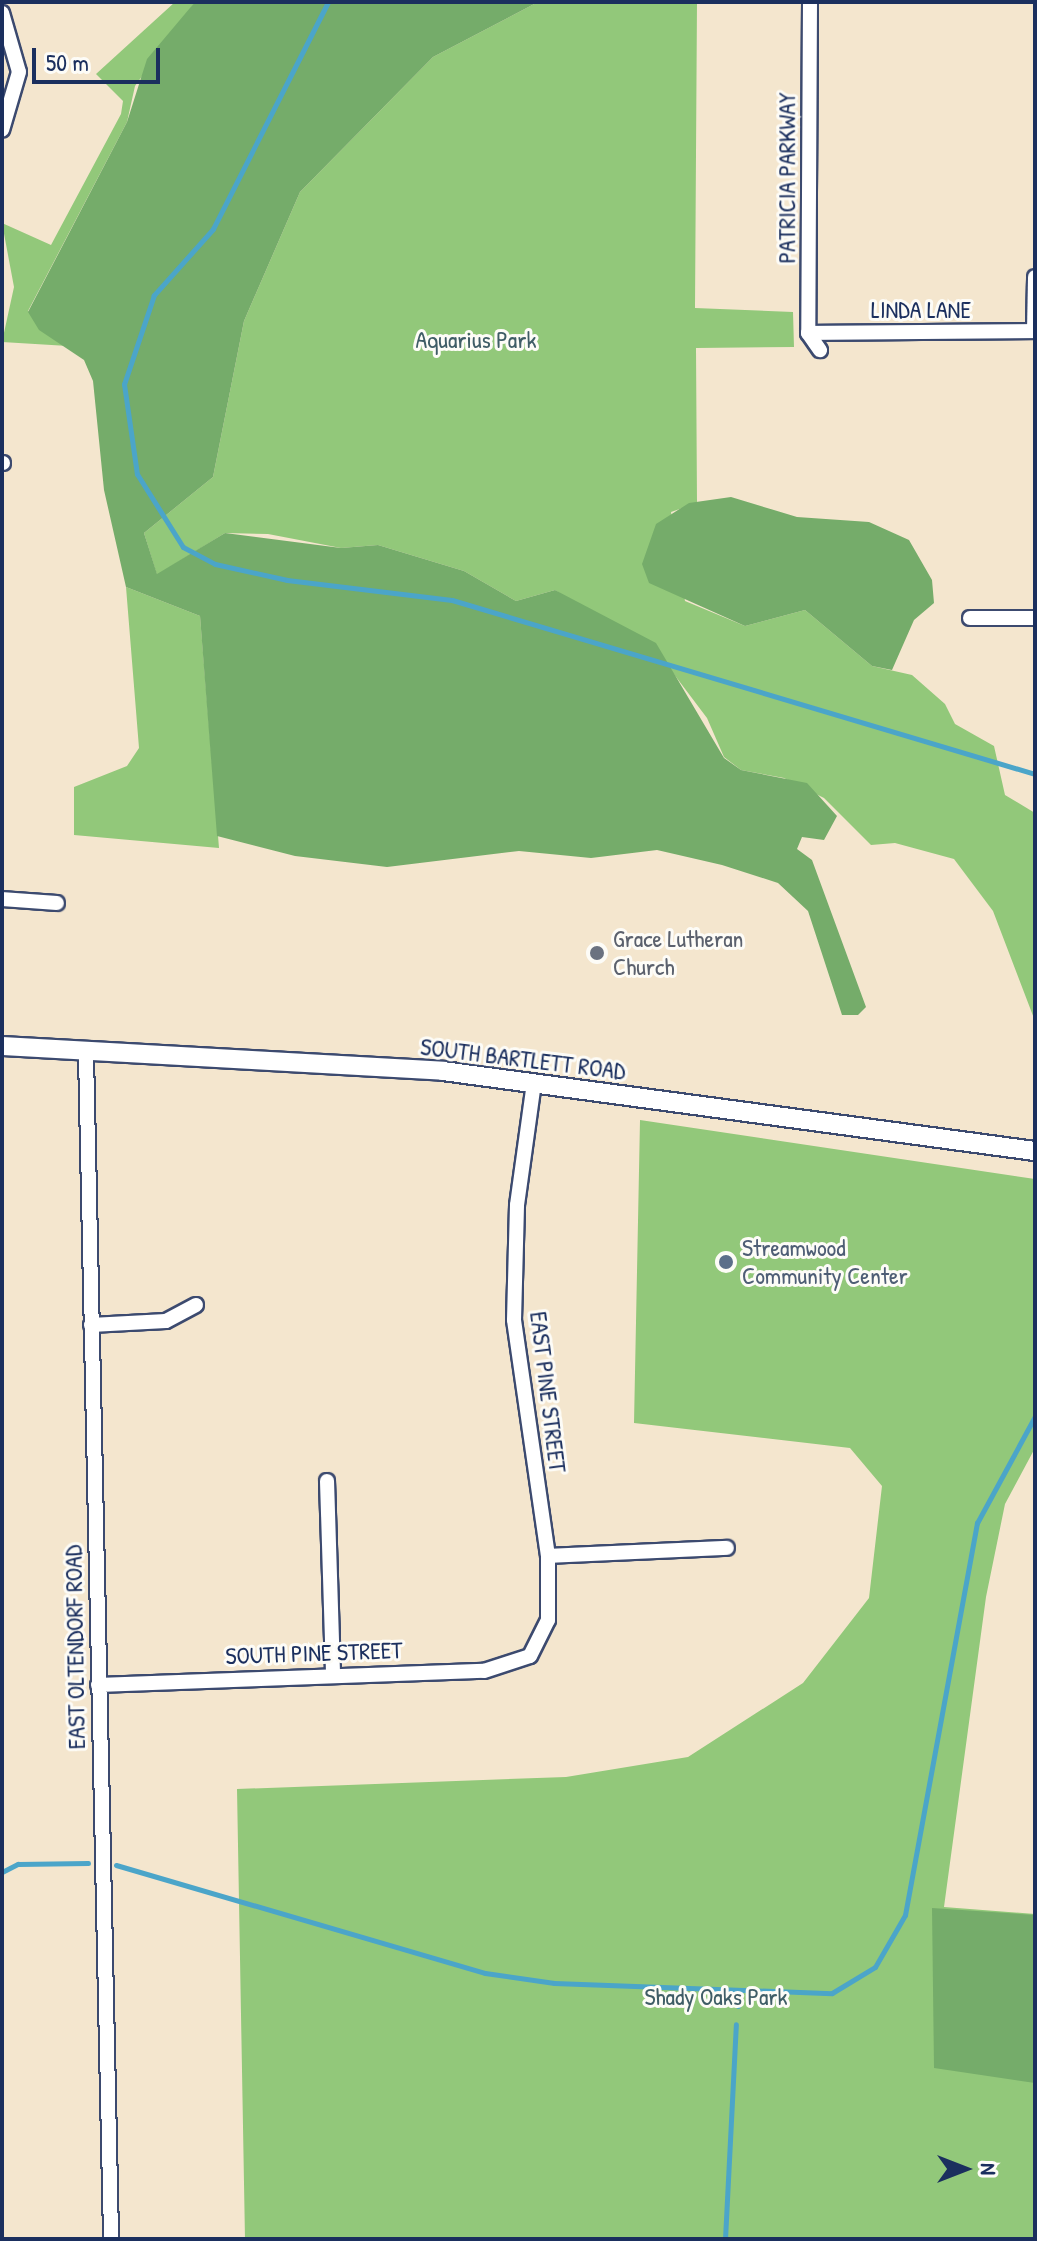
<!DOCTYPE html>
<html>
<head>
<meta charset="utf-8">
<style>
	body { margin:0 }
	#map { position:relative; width:1037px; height:2241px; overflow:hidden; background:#f4e6ce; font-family:"Patrick Hand",sans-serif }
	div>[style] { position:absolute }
	.green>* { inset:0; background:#92c87a }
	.forest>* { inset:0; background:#75ac6a }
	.stream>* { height:5px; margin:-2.5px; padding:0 2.5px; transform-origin:2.5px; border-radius:2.5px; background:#4ba5c9 }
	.roads { filter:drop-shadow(2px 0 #3c4a6f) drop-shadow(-2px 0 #3c4a6f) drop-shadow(0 2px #3c4a6f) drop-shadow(0 -2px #3c4a6f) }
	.street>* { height:14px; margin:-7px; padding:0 7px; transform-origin:7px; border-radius:7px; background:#fff }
	.secondary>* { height:18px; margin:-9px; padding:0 9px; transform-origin:9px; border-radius:9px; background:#fff }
	.dots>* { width:22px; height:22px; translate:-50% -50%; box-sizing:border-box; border:4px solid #fdfcf7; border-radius:50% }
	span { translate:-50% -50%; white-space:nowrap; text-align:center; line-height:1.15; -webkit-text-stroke:6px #fdfcf7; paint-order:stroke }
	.street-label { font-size:24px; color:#1b2f5e }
	.park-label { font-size:24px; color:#3f5d66 }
	.worship-label { font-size:24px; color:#5b616d }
	.left { translate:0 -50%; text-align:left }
	.service-label { font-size:24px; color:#4e5e75 }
	.frame { position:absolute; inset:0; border:4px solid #1b2f5e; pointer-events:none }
	.north { position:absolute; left:925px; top:2129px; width:80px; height:80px; -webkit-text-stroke:6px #fdfcf7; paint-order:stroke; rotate:90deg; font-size:22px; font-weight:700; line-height:32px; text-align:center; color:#1b2f5e }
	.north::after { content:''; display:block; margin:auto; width:28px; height:36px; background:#1b2f5e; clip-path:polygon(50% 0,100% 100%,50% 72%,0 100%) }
	.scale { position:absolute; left:32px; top:48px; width:128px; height:36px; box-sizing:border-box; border:4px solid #1b2f5e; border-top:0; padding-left:10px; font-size:24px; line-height:28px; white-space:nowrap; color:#1b2f5e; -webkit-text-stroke:6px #fdfcf7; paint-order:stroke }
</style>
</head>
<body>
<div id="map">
	<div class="green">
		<i style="clip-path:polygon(175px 2px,195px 2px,135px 86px,127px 122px,28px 311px,68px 346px,2px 342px,14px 287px,2px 223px,51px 245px,121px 114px,123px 101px,96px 74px)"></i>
		<i style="clip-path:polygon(538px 2px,697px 2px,695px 308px,793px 312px,794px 347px,696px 348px,697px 503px,671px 512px,685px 601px,745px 626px,805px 610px,872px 666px,912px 675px,945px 704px,955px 724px,994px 746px,1005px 795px,1035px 813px,1035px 1021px,993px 911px,954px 859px,895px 843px,871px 845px,824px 798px,784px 778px,741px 770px,724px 757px,707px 718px,667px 665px,555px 590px,516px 601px,464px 571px,378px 545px,341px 548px,268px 534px,225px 533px,157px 575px,144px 533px,213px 477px,244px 321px,300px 192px,433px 57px)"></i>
		<i style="clip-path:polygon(126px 587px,200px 616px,219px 848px,74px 835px,74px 787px,127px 766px,139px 748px)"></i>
		<i style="clip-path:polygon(640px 1120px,1035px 1179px,1035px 1448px,1005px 1504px,986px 1597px,944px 1907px,1035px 1914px,1035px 2239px,245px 2239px,237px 1789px,566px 1777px,688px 1757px,803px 1683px,869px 1598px,882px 1486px,850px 1448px,634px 1423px)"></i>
	</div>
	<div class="forest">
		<i style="clip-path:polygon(195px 2px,538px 2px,433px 57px,300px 192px,244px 321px,213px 477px,144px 533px,157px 574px,225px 533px,341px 548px,378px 545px,464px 571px,516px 601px,555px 590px,656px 643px,724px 758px,741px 770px,807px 783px,837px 816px,824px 840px,802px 837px,797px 849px,812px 860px,866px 1007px,858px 1015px,842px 1015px,808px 911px,778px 883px,722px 865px,657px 850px,591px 858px,519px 851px,387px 867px,295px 856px,217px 836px,200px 616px,126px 587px,104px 490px,93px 381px,84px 360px,39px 330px,28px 312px,127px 122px,147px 59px)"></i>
		<i style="clip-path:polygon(731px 497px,797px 517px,869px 522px,909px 540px,932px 580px,934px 603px,914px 620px,892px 670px,872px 666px,805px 610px,745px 626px,649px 583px,642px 564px,656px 524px,689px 503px)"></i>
		<i style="clip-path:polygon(932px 1908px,1035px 1915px,1035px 2083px,934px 2068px)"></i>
	</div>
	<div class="stream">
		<i style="left:328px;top:2px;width:254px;rotate:116.9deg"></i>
		<i style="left:213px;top:229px;width:89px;rotate:131.8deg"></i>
		<i style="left:154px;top:295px;width:94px;rotate:108.6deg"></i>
		<i style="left:124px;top:384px;width:91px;rotate:81.8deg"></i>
		<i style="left:137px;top:474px;width:86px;rotate:57.8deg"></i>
		<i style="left:183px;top:547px;width:36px;rotate:28deg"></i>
		<i style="left:215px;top:564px;width:74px;rotate:12.5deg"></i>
		<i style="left:287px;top:580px;width:166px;rotate:6.9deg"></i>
		<i style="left:452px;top:600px;width:608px;rotate:16.62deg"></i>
		<i style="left:116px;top:1865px;width:384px;rotate:16.3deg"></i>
		<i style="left:485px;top:1973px;width:70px;rotate:8.2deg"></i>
		<i style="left:554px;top:1983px;width:278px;rotate:2.1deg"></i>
		<i style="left:832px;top:1993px;width:50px;rotate:-31.2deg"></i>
		<i style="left:875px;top:1967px;width:60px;rotate:-60deg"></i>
		<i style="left:905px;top:1915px;width:399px;rotate:-79.6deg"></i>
		<i style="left:977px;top:1523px;width:122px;rotate:-61.5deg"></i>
		<i style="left:2px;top:1872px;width:18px;rotate:-27deg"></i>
		<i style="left:18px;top:1864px;width:70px;rotate:-0.8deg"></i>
		<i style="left:738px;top:2006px;width:15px;rotate:-86deg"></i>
		<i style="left:725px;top:2239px;width:215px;rotate:-87.1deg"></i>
	</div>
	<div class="roads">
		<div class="street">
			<i style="left:810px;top:2px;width:331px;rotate:90.3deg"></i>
			<i style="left:808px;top:333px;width:21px;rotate:55deg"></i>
			<i style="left:2px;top:13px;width:61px;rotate:73.9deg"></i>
			<i style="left:19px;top:72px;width:60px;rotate:106.3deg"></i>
			<i style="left:1034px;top:331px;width:54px;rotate:-88.9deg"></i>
			<i style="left:808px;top:333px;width:227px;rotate:-0.5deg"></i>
			<i style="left:2px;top:463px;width:1px"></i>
			<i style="left:970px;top:618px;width:65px"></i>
			<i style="left:2px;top:899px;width:55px;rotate:4.2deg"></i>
			<i style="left:86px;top:1053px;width:1186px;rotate:88.79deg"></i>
			<i style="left:91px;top:1325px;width:75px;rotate:-3.1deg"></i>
			<i style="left:166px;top:1321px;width:34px;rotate:-28deg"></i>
			<i style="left:327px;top:1481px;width:191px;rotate:88.2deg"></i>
			<i style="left:548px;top:1556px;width:179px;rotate:-2.6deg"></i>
			<i style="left:98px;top:1685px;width:386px;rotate:-2.1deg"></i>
			<i style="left:484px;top:1671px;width:48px;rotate:-18.1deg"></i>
			<i style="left:530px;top:1656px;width:40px;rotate:-63.4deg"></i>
			<i style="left:548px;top:1620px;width:64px;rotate:-90deg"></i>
			<i style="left:548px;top:1556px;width:238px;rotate:-98.2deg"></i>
			<i style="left:514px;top:1320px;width:115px;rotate:-88.5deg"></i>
			<i style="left:517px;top:1205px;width:124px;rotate:-82.1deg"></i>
		</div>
		<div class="secondary">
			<i style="left:2px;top:1046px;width:442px;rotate:3.2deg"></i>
			<i style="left:443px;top:1071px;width:597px;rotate:7.7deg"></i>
		</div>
	</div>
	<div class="dots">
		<i style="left:597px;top:953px;background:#6b7280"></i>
		<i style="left:726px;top:1262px;background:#5c6f8a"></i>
	</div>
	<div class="street-label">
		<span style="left:787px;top:178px;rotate:-90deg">PATRICIA PARKWAY</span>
		<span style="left:921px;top:310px">LINDA LANE</span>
		<span style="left:523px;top:1059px;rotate:7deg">SOUTH BARTLETT ROAD</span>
		<span style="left:548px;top:1392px;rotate:83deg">EAST PINE STREET</span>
		<span style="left:75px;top:1647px;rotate:-91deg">EAST OLTENDORF ROAD</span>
		<span style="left:314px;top:1653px;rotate:-2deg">SOUTH PINE STREET</span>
	</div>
	<div class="park-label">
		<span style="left:476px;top:340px">Aquarius Park</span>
		<span style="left:716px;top:1997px">Shady Oaks Park</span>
	</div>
	<div class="worship-label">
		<span class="left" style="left:613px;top:953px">Grace Lutheran<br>Church</span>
	</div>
	<div class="service-label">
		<span class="left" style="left:742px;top:1262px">Streamwood<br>Community Center</span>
	</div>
	<div class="frame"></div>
	<div class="north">N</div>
	<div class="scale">50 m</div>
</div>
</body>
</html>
